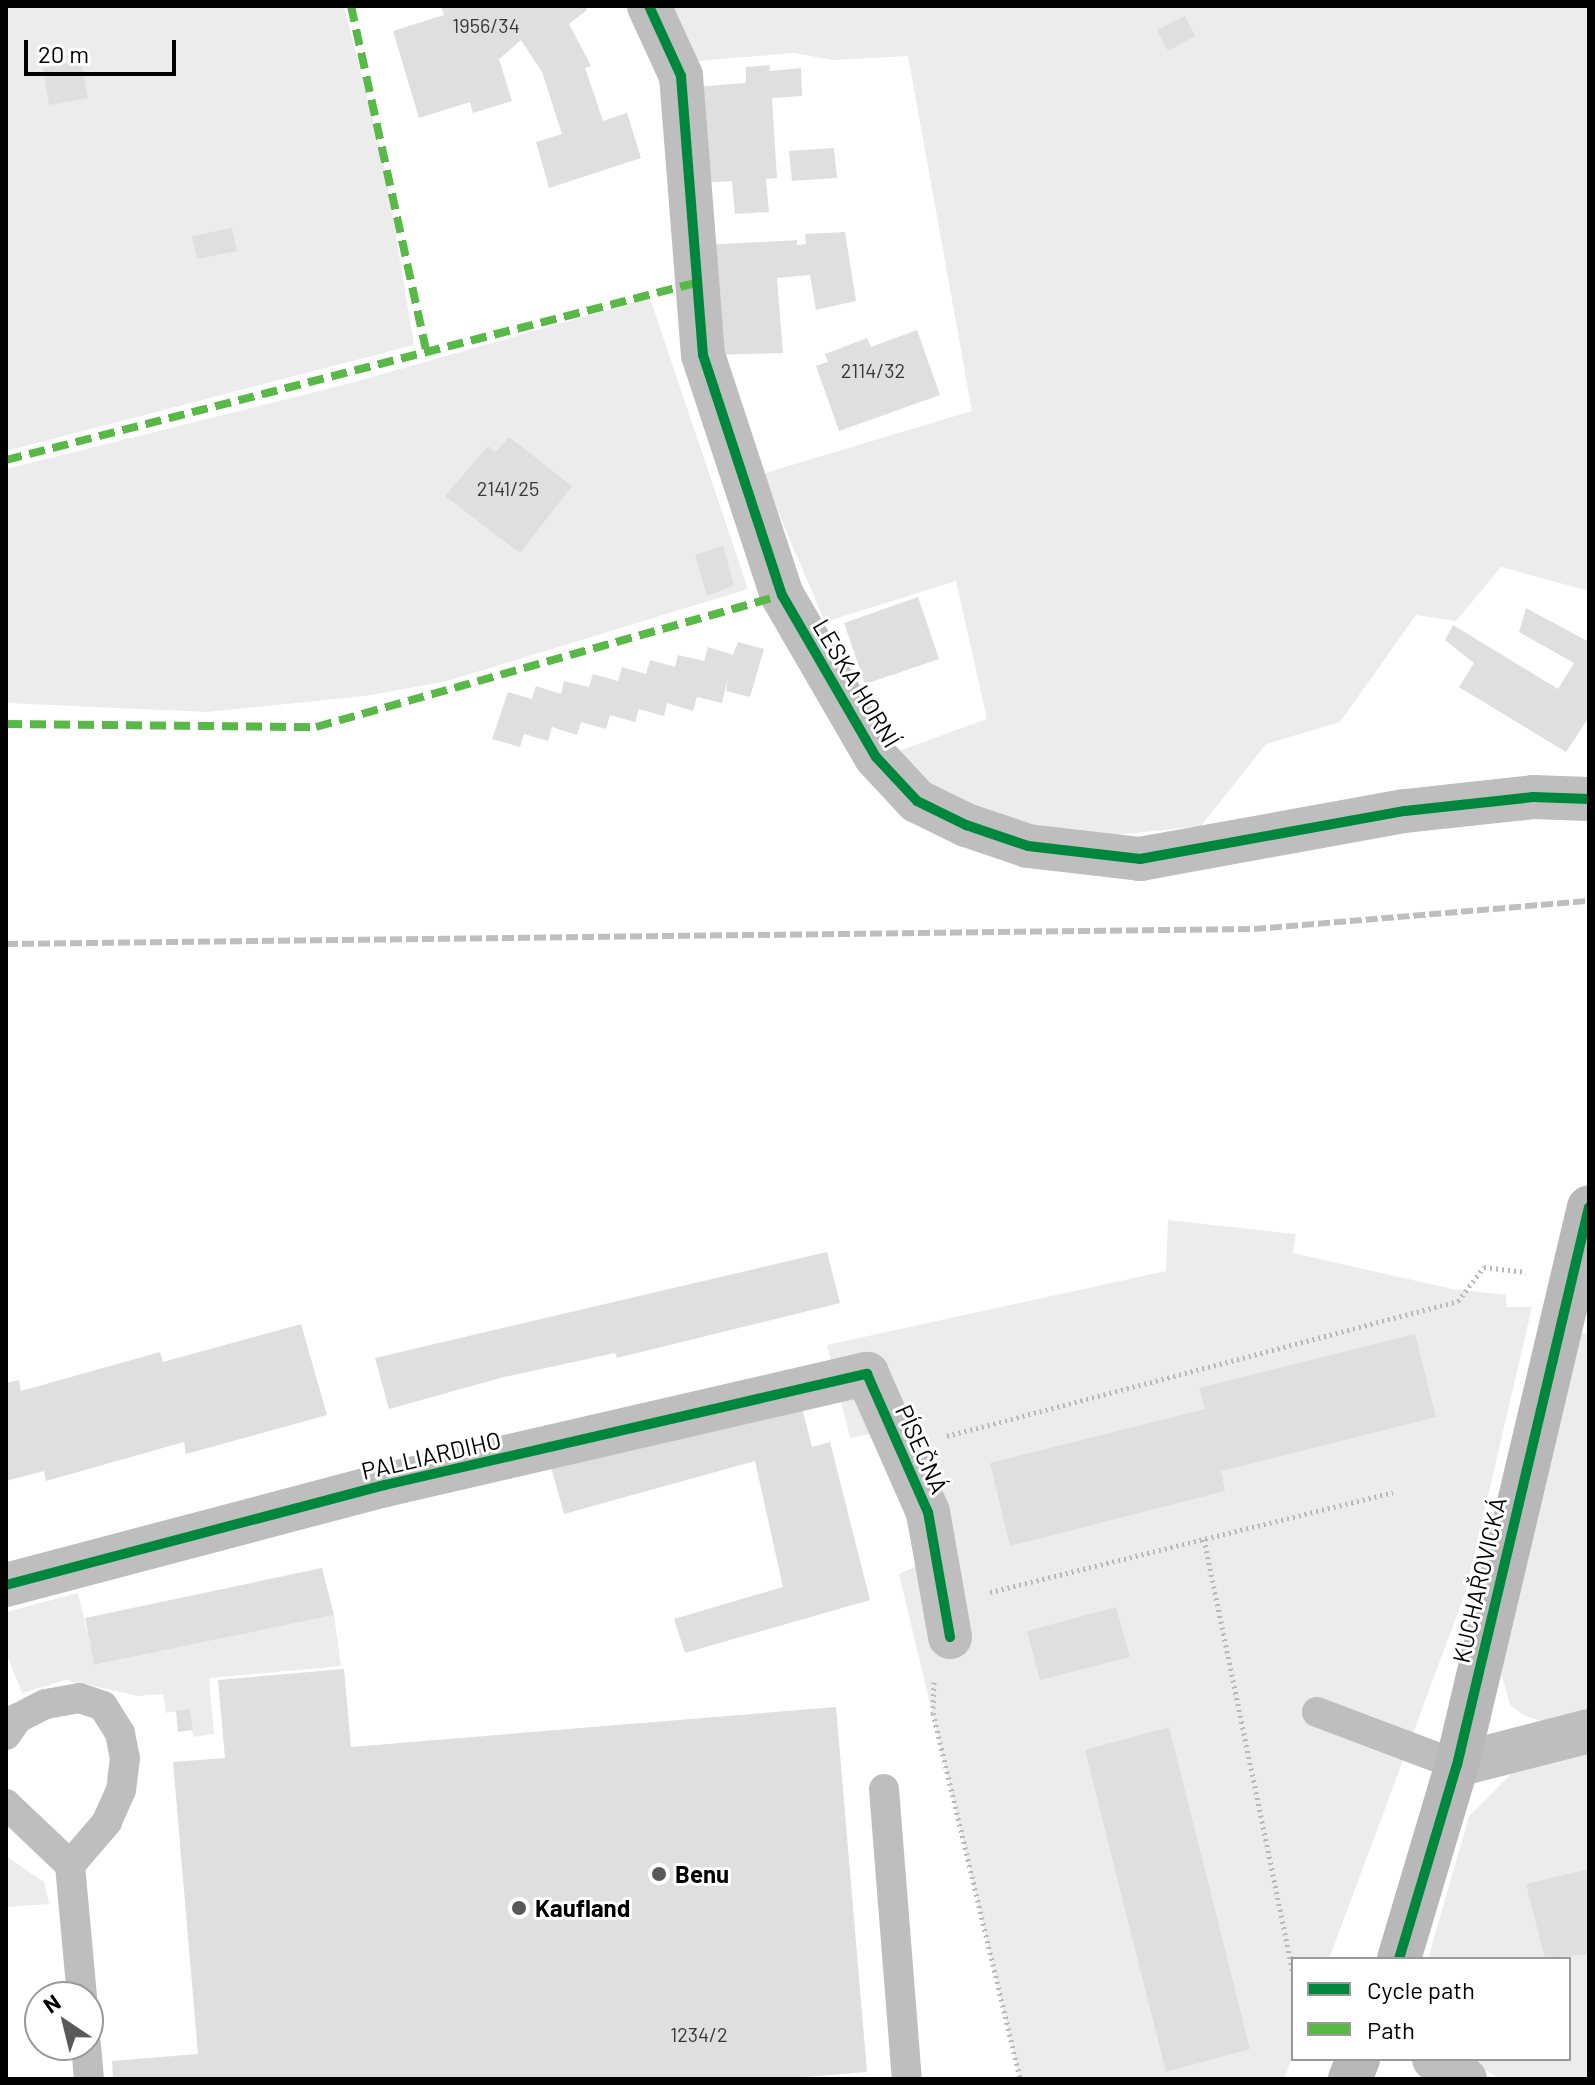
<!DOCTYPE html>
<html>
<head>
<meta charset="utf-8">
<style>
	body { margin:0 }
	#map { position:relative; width:1595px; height:2085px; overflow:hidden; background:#fff; font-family:Barlow,sans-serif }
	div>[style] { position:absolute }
	.green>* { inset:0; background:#ececec }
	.building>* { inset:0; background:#dfdfdf }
	.path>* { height:5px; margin-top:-2.5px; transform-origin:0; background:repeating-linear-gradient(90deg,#b9b9b9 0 2px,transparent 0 6px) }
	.lane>* { height:30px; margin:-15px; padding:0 15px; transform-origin:15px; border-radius:15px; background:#bebebe }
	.street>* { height:44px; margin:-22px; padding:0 22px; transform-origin:22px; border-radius:22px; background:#bebebe }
	.secondary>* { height:44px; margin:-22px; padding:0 22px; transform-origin:22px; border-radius:22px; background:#b8b8b8 }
	.rail>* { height:6px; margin-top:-3px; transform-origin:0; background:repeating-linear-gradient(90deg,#bebebe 0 12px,transparent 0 16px) }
	.quiet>* { height:8px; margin-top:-4px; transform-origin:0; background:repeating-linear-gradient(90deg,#58b947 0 16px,transparent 0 24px) }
	.cycleway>* { height:10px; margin:-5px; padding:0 5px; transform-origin:5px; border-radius:5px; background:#00873e }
	.dots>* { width:22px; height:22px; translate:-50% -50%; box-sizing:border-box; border:4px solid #fff; border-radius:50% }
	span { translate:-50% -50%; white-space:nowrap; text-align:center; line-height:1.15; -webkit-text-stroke:6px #fff; paint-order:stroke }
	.number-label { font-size:20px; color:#383838 }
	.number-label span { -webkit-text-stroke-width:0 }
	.street-label { font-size:24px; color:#000 }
	.poi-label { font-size:24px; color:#000; font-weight:700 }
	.left { translate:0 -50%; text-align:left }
	.frame { position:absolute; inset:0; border:8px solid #000; pointer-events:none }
	.legend { position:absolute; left:1291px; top:1957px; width:280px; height:104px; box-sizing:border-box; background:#fff; border:2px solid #999; margin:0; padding:10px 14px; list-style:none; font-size:24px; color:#000 }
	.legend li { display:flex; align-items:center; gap:16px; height:40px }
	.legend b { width:40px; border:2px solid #999 }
	.north { position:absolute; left:24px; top:1981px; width:80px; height:80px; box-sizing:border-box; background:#fff; border:2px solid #999; border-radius:50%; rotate:325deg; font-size:22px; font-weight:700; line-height:32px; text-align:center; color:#000 }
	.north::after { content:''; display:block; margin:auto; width:28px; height:36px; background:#595959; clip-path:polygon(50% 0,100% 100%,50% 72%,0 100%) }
	.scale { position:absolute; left:24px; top:40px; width:152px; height:36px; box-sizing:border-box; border:4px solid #000; border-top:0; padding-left:10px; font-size:24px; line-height:28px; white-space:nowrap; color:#000; -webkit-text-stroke:6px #fff; paint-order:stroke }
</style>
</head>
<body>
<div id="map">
	<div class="green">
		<i style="clip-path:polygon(6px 6px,344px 6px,384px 164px,414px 345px,6px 451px)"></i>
		<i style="clip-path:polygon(667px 6px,1589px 6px,1589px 591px,1501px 567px,1456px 621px,1416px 615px,1340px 722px,1266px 744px,1201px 826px,1022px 845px,882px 757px,987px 719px,956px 581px,825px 622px,762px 474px,972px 411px,908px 56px,833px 60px,794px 53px,686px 62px)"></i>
		<i style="clip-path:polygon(650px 298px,748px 589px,444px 682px,364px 696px,207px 712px,6px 703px,6px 469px,351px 383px)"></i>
		<i style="clip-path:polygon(1168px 1220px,1296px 1234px,1293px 1253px,1452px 1289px,1506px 1295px,1506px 1307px,1532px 1307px,1466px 1591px,1329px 1959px,1293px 1959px,1293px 2056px,1284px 2079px,1020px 2079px,899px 1574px,917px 1566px,885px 1431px,850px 1438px,827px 1345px,1166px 1271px)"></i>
		<i style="clip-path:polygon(1580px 1332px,1589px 1335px,1589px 1713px,1552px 1724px,1525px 1716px,1510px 1705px,1501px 1672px)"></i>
		<i style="clip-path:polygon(78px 1593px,95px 1665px,334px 1615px,341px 1666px,209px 1678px,214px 1734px,193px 1737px,190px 1709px,166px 1713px,163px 1694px,138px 1696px,66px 1680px,22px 1693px,6px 1653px,6px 1612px)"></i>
		<i style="clip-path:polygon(1589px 1747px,1589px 2078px,1501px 2079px,1466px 2059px,1569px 2059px,1569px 1959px,1428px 1959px,1469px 1816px,1514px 1771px)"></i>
		<i style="clip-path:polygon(6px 1856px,44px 1882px,49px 1904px,6px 1907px)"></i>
	</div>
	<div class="building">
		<i style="clip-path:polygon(441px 6px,585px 6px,587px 10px,569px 24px,591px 66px,585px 68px,603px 121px,627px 113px,641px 158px,549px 188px,536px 142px,562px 134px,542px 72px,521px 40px,499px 59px,512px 101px,473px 113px,470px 102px,419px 118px,393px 31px,444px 15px)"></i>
		<i style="clip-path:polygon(1185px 16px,1195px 36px,1168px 51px,1157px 30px)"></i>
		<i style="clip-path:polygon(81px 61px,88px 98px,49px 105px,43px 68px)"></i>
		<i style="clip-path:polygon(770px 65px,769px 71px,801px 68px,802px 96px,772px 98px,777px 178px,766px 179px,769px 212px,735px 214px,732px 181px,701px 183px,693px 87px,746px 83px,746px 67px)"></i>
		<i style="clip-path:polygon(834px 148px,837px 178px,792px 181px,789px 151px)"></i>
		<i style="clip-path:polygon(232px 228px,237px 251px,197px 259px,192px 236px)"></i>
		<i style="clip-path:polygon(845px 232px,856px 301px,816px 310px,810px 275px,777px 278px,783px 353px,715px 355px,705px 245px,797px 240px,797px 245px,806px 244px,805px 234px)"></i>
		<i style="clip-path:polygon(917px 330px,940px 395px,839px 431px,816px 366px,828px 362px,825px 354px,867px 338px,871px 347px)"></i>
		<i style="clip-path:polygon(509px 437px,572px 486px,520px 553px,445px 496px,488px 446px,496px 452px)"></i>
		<i style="clip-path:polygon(723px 546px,734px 585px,707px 596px,695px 555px)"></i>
		<i style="clip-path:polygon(918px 597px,939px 659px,865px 684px,844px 623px)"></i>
		<i style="clip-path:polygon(1526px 608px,1589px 642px,1589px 717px,1566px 752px,1459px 687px,1474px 663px,1445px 640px,1453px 625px,1558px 689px,1574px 663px,1519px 632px)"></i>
		<i style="clip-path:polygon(738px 642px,764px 649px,750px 697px,726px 691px,728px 677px,722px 703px,697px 697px,693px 711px,667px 703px,664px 716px,639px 709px,635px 722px,610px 715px,606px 729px,581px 722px,577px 735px,552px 727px,548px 741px,524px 734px,520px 747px,492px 739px,508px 692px,532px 699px,536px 686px,561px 694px,564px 681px,589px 687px,593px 674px,618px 681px,622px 667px,646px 674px,650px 660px,675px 667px,678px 655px,704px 661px,708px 647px,733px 655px)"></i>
		<i style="clip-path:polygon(827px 1252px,840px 1303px,617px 1358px,615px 1353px,504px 1377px,389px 1409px,375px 1358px)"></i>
		<i style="clip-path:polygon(301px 1324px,327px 1415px,186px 1454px,184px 1442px,46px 1481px,44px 1471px,6px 1481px,6px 1383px,19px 1380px,21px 1391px,160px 1352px,163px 1362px)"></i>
		<i style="clip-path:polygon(1415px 1334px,1436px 1417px,1221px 1471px,1225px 1491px,1010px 1546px,990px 1463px,1205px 1409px,1199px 1388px)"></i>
		<i style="clip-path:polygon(798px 1392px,812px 1447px,830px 1442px,870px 1600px,685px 1653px,674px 1619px,783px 1587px,755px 1461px,564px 1514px,549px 1460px)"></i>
		<i style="clip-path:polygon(322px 1568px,334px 1615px,94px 1665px,85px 1618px)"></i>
		<i style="clip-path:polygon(1116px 1607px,1130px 1657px,1040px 1680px,1027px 1631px)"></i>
		<i style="clip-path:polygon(344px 1669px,351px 1747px,836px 1707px,867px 2072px,779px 2079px,113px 2079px,112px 2061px,198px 2054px,173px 1762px,225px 1758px,218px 1680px)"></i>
		<i style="clip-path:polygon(190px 1709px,193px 1730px,178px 1732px,176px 1711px)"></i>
		<i style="clip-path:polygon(1169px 1727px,1250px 2049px,1166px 2072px,1085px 1750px)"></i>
		<i style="clip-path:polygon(1589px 1869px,1589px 1954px,1545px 1959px,1526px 1884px)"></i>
	</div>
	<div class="path">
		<i style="left:947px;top:1436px;width:529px;rotate:-14.8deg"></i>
		<i style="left:1458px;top:1301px;width:43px;rotate:-52.6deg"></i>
		<i style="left:1484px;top:1267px;width:42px;rotate:6.8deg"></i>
		<i style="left:1204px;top:1539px;width:443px;rotate:78.4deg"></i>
		<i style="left:990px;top:1592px;width:415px;rotate:-13.9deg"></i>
		<i style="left:934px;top:1682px;width:31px;rotate:92deg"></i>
		<i style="left:933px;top:1713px;width:376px;rotate:76.6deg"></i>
	</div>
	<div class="lane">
		<i style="left:1317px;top:1712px;width:150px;rotate:20.7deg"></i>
		<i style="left:6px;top:1735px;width:21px;rotate:-55deg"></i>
		<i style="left:18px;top:1718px;width:31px;rotate:-27deg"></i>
		<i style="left:46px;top:1704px;width:34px;rotate:-10deg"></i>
		<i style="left:79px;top:1698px;width:25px;rotate:18deg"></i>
		<i style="left:103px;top:1706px;width:32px;rotate:58deg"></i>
		<i style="left:120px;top:1733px;width:25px;rotate:79deg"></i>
		<i style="left:125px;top:1758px;width:32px;rotate:97deg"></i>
		<i style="left:121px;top:1790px;width:35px;rotate:114deg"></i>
		<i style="left:107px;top:1822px;width:57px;rotate:130.7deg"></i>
		<i style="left:884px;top:1789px;width:291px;rotate:85.5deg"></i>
		<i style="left:6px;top:1804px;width:88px;rotate:43.6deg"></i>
		<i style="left:70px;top:1865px;width:133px;rotate:84.8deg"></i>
		<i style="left:86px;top:2045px;width:34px;rotate:85deg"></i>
	</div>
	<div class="street">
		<i style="left:649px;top:6px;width:77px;rotate:65.4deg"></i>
		<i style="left:681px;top:76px;width:280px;rotate:85.5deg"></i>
		<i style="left:703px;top:355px;width:253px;rotate:71.8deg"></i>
		<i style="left:782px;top:595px;width:187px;rotate:59.9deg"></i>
		<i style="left:876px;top:757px;width:60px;rotate:47deg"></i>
		<i style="left:917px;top:801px;width:55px;rotate:26.1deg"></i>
		<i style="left:966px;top:825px;width:65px;rotate:18.7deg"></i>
		<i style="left:1028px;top:846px;width:113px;rotate:6.6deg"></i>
		<i style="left:1140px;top:859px;width:269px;rotate:-10.3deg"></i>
		<i style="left:1405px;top:811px;width:129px;rotate:-6.2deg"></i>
		<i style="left:1533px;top:797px;width:56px;rotate:2deg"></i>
		<i style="left:6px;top:1585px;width:392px;rotate:-14.8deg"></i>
		<i style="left:385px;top:1485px;width:495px;rotate:-13deg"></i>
		<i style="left:867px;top:1374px;width:151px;rotate:66.2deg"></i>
		<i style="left:928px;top:1512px;width:127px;rotate:80deg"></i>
		<i style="left:1457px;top:1765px;width:136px;rotate:-14.4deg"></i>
		<i style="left:1434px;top:2059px;width:37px;rotate:33deg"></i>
	</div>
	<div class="secondary">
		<i style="left:1399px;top:1959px;width:202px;rotate:-73.4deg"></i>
		<i style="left:1457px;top:1765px;width:573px;rotate:-76.69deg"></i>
		<i style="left:1350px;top:2079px;width:22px;rotate:-68deg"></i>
	</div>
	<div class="rail">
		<i style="left:6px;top:944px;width:1248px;rotate:-0.69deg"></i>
		<i style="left:1254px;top:929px;width:336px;rotate:-4.8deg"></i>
	</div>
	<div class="quiet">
		<i style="left:351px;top:6px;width:351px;rotate:77.7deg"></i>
		<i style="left:6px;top:460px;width:711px;rotate:-14.41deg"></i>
		<i style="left:6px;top:724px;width:310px;rotate:0.6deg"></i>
		<i style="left:316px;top:727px;width:484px;rotate:-15.8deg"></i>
	</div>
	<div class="cycleway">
		<i style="left:649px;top:6px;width:77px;rotate:65.4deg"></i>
		<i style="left:681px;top:76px;width:280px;rotate:85.5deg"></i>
		<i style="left:703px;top:355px;width:253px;rotate:71.8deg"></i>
		<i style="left:782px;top:595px;width:187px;rotate:59.9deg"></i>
		<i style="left:876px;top:757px;width:60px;rotate:47deg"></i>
		<i style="left:917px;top:801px;width:55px;rotate:26.1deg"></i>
		<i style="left:966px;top:825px;width:65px;rotate:18.7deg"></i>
		<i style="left:1028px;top:846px;width:113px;rotate:6.6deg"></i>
		<i style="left:1140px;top:859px;width:269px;rotate:-10.3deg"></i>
		<i style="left:1405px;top:811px;width:129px;rotate:-6.2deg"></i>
		<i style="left:1533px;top:797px;width:56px;rotate:2deg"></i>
		<i style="left:6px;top:1585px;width:392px;rotate:-14.8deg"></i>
		<i style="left:385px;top:1485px;width:495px;rotate:-13deg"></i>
		<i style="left:867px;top:1374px;width:151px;rotate:66.2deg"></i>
		<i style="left:928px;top:1512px;width:127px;rotate:80deg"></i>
		<i style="left:1399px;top:1959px;width:202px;rotate:-73.4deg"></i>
		<i style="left:1457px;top:1765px;width:573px;rotate:-76.69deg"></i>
	</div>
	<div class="dots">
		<i style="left:659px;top:1874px;background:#595959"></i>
		<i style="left:519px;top:1908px;background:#595959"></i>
	</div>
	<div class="number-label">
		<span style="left:486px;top:25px">1956/34</span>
		<span style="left:873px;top:370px">2114/32</span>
		<span style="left:508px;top:488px">2141/25</span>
		<span style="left:699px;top:2034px">1234/2</span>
	</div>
	<div class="street-label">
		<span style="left:857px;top:683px;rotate:59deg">LESKA HORNÍ</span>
		<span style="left:922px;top:1449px;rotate:66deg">PÍSEČNÁ</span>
		<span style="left:431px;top:1455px;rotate:-13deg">PALLIARDIHO</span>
		<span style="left:1479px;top:1580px;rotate:-77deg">KUCHAŘOVICKÁ</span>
	</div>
	<div class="poi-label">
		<span class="left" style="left:675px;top:1874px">Benu</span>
		<span class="left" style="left:535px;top:1908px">Kaufland</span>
	</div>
	<div class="frame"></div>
	<ul class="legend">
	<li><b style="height:10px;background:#00873e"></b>Cycle path</li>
	<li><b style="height:10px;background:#58b947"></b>Path</li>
	</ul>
	<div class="north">N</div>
	<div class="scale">20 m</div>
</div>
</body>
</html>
